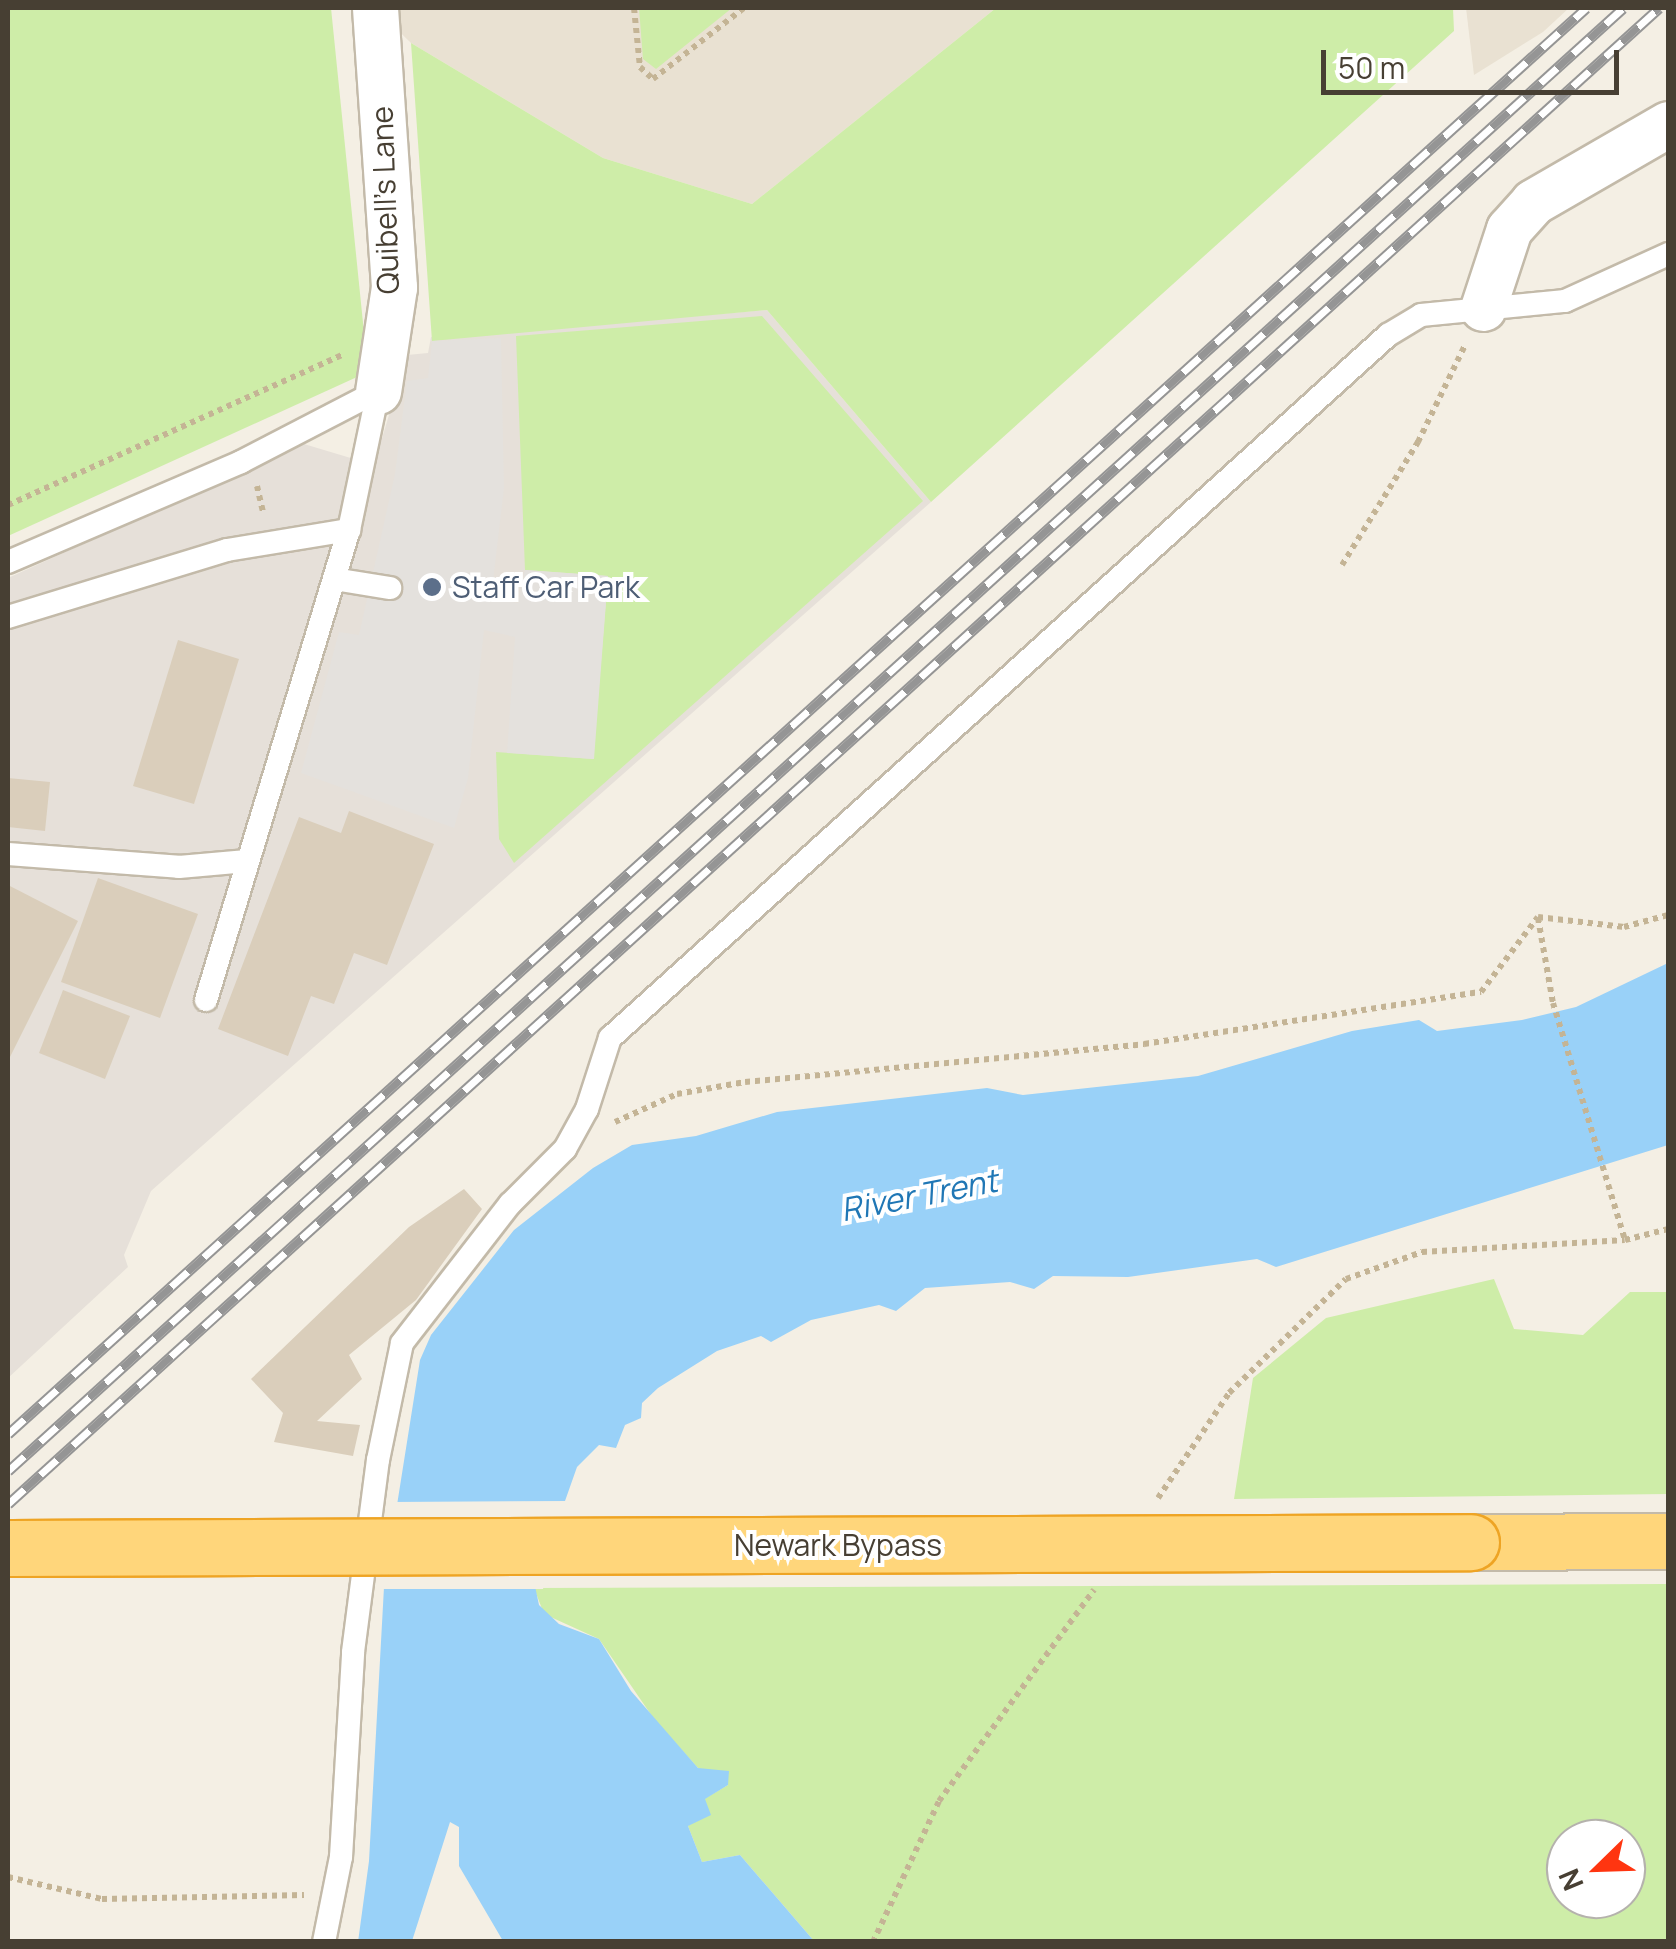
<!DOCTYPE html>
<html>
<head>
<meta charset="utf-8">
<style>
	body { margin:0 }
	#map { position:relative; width:1676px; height:1949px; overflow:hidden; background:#f4efe4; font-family:Manrope,sans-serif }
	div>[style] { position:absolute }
	.residential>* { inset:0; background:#e9e1d2 }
	.industrial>* { inset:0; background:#e6e0d9 }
	.green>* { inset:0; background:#ceeda8 }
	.parking>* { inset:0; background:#e4e1dd }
	.water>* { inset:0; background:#99d1f8 }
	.pier>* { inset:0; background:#f4efe4 }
	.building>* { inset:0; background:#dacebb }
	.path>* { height:6px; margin-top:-3px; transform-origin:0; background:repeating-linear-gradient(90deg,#c4b495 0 5px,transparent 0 10px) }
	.roads { filter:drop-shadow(2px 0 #c3baa9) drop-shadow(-2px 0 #c3baa9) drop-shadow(0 2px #c3baa9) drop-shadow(0 -2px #c3baa9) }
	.service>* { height:22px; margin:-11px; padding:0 11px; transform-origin:11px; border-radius:11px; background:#fff }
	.minor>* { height:45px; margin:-22.5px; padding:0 22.5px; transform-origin:22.5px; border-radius:22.5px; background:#fff }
	.trunk>* { height:55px; margin:-27.5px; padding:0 27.5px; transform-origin:27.5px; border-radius:27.5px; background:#ffd67b }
	.rail>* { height:11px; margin-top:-5.5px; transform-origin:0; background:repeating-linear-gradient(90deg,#fff 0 22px,#959595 0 44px); box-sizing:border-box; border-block:2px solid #959595 }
	.bridges { filter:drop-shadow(2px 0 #eea424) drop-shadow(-2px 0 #eea424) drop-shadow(0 2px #eea424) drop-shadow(0 -2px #eea424) }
	.trunk-bridge>* { height:55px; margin:-27.5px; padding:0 27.5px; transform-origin:27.5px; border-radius:27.5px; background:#ffd67b }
	.dots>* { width:28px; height:28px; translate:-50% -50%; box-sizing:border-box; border:5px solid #fff; border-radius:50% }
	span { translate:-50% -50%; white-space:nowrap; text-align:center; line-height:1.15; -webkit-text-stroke:8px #fff; paint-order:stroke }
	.street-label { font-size:30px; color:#473f33 }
	.service-label { font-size:30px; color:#4e5e75 }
	.left { translate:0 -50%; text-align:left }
	.water-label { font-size:32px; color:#2077b5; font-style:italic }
	.frame { position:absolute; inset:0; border:10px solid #473f33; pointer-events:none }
	.north { position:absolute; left:1546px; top:1819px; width:100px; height:100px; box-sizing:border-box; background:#fff; border:2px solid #b5b2ad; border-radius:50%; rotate:247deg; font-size:28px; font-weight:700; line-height:40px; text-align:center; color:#473f33 }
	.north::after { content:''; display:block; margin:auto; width:35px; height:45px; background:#ff3510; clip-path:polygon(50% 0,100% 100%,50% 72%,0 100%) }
	.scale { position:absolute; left:1321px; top:50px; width:298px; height:45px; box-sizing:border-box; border:5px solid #473f33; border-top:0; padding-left:12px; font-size:30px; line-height:35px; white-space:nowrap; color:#473f33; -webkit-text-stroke:8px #fff; paint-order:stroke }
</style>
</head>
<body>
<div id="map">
	<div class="residential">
		<i style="clip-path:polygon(375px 8px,996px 8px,752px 204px,603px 158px,411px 43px)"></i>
		<i style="clip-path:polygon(1466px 8px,1569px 8px,1543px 32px,1474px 75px)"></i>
	</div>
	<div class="industrial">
		<i style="clip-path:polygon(767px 310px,931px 502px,151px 1191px,124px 1255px,128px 1267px,8px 1378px,8px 578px,304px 444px,374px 465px,407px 355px,428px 353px,431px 337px)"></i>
	</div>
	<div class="green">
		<i style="clip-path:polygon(8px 8px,331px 8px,368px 372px,8px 536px)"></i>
		<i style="clip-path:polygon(639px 8px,732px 8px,656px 69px,643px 59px)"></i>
		<i style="clip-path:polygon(996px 8px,1453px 8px,1454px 31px,931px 502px,767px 310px,432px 341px,411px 43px,603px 158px,752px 204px)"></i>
		<i style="clip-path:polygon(762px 316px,923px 501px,514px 863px,499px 839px,496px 752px,593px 759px,608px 576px,525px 570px,516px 336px)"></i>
		<i style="clip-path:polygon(1494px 1279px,1514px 1329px,1583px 1335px,1630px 1292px,1668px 1292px,1668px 1494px,1234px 1499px,1253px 1378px,1326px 1318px)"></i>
		<i style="clip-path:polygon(evenodd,1668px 1584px,1668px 1941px,814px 1941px,740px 1855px,702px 1862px,688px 1826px,704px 1799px,728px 1785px,698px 1768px,654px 1719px,599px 1639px,544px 1614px,534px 1588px,1668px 1584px,1566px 1839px,1626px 1839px,1626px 1899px,1566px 1899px,1566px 1839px)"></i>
	</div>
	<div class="parking">
		<i style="clip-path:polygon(501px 338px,504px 488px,491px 598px,518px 603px,525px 570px,608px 576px,594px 759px,507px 753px,515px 637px,484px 630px,468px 778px,454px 828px,301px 773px,339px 632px,359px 635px,395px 474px,407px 381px,428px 378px,432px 341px)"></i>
	</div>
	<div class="water">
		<i style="clip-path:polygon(1668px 963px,1668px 1145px,1276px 1267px,1257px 1259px,1128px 1277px,1053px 1276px,1034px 1289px,1010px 1282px,925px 1288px,896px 1311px,879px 1305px,811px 1320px,771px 1342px,761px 1336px,717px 1351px,658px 1388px,642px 1403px,641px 1418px,625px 1425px,616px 1448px,599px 1445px,577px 1467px,535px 1586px,539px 1605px,559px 1624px,599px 1639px,631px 1691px,698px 1768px,729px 1771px,728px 1785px,705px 1799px,711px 1815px,688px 1826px,702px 1862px,740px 1855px,814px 1941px,503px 1941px,459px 1866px,459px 1827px,450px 1822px,412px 1941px,358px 1942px,369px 1861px,384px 1587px,420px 1360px,431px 1335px,514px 1230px,593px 1168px,632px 1145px,696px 1136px,777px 1112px,987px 1088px,1023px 1095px,1198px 1076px,1352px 1031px,1419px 1020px,1437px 1031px,1522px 1020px,1576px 1007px)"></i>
	</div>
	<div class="pier">
		<i style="clip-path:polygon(568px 1501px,543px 1589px,378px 1589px,391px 1502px)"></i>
	</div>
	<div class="building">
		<i style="clip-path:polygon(178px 640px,239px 659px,194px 804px,133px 786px)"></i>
		<i style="clip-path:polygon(8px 778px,50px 782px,45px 831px,8px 827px)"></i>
		<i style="clip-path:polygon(349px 811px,434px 844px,387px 965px,354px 953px,334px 1004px,311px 996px,288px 1056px,218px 1029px,299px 817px,341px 833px)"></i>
		<i style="clip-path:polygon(98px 878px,198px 914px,160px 1018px,61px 982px)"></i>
		<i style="clip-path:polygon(8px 885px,78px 921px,8px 1061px)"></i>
		<i style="clip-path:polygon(63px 990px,130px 1016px,105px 1079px,39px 1053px)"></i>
		<i style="clip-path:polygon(464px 1189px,482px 1209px,416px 1300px,349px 1355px,362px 1379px,317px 1421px,360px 1425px,353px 1456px,274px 1442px,283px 1413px,251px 1379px,409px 1227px)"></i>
	</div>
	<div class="path">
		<i style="left:634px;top:8px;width:59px;rotate:84.2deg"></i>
		<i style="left:640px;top:67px;width:18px;rotate:43deg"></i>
		<i style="left:653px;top:79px;width:115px;rotate:-38deg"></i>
		<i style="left:257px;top:486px;width:28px;rotate:77deg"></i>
		<i style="left:8px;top:505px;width:368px;rotate:-24.2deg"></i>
		<i style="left:1342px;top:565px;width:145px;rotate:-58.3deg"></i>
		<i style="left:1418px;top:442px;width:108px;rotate:-64.1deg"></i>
		<i style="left:1538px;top:917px;width:87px;rotate:6.6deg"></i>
		<i style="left:1624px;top:927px;width:46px;rotate:-15.3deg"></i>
		<i style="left:1538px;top:918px;width:86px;rotate:80deg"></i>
		<i style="left:1553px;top:1003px;width:248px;rotate:73.1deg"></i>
		<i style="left:1625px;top:1240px;width:44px;rotate:-14.3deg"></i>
		<i style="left:615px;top:1122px;width:68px;rotate:-24.3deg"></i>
		<i style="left:677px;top:1094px;width:69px;rotate:-10deg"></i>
		<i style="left:745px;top:1082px;width:401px;rotate:-5.4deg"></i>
		<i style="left:1144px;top:1044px;width:341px;rotate:-8.8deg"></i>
		<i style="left:1481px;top:992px;width:94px;rotate:-52.8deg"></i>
		<i style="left:1158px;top:1498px;width:127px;rotate:-55.9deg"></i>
		<i style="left:1229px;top:1393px;width:163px;rotate:-44.3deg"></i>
		<i style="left:1346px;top:1279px;width:81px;rotate:-19.6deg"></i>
		<i style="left:1422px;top:1252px;width:203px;rotate:-3.4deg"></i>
		<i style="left:8px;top:1877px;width:97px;rotate:13.2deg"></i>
		<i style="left:102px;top:1899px;width:202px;rotate:-1.1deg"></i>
		<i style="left:873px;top:1942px;width:156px;rotate:-64.9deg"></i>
		<i style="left:939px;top:1801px;width:262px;rotate:-53.7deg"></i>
	</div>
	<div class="roads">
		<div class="service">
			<i style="left:8px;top:562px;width:254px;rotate:-23.2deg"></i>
			<i style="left:241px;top:462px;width:154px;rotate:-27.4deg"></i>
			<i style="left:334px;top:579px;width:57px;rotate:9.1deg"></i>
			<i style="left:8px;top:617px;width:229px;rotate:-17deg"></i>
			<i style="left:227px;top:550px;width:124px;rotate:-9.3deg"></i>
			<i style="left:8px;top:854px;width:171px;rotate:4.3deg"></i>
			<i style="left:179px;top:867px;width:68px;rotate:-5deg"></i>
			<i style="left:206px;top:1000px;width:491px;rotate:-73.1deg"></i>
			<i style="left:349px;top:530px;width:142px;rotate:-78.2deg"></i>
			<i style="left:324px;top:1942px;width:87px;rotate:-78.7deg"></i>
			<i style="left:341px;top:1857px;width:205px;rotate:-86.6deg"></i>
			<i style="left:353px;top:1652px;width:194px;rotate:-82.6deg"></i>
			<i style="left:378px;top:1460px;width:119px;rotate:-78.4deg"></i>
			<i style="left:402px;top:1343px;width:176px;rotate:-52.2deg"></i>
			<i style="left:510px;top:1204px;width:78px;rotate:-45deg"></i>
			<i style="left:565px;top:1149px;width:46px;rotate:-61.2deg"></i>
			<i style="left:587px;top:1109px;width:75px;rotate:-72.1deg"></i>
			<i style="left:610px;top:1038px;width:1049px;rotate:-42.1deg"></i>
			<i style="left:1388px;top:335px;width:39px;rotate:-31deg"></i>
			<i style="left:1421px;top:315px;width:145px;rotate:-5.6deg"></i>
			<i style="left:1565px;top:301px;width:113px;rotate:-24.5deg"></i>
		</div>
		<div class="minor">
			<i style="left:375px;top:8px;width:280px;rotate:86.1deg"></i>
			<i style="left:394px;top:287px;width:105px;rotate:98.7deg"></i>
			<i style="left:1483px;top:308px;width:83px;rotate:-71.8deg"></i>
			<i style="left:1509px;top:229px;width:36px;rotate:-48deg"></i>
			<i style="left:1533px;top:202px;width:156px;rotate:-30deg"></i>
		</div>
		<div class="trunk">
			<i style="left:1471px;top:1542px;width:197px;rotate:-0.3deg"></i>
		</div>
	</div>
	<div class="rail">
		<i style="left:8px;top:1434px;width:2127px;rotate:-42.1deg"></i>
		<i style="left:8px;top:1471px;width:2179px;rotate:-42.17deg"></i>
		<i style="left:8px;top:1504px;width:2228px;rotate:-42.18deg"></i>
	</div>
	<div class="bridges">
		<div class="trunk-bridge">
			<i style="left:8px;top:1548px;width:1463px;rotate:-0.23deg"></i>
		</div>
	</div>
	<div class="dots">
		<i style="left:432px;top:587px;background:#5c6f8a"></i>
	</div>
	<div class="street-label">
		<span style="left:385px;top:200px;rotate:-92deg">Quibell's Lane</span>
		<span style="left:838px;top:1545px">Newark Bypass</span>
	</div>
	<div class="service-label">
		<span class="left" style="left:452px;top:587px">Staff Car Park</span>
	</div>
	<div class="water-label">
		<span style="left:919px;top:1195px;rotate:-11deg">River Trent</span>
	</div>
	<div class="frame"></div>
	<div class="north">N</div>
	<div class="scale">50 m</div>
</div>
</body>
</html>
